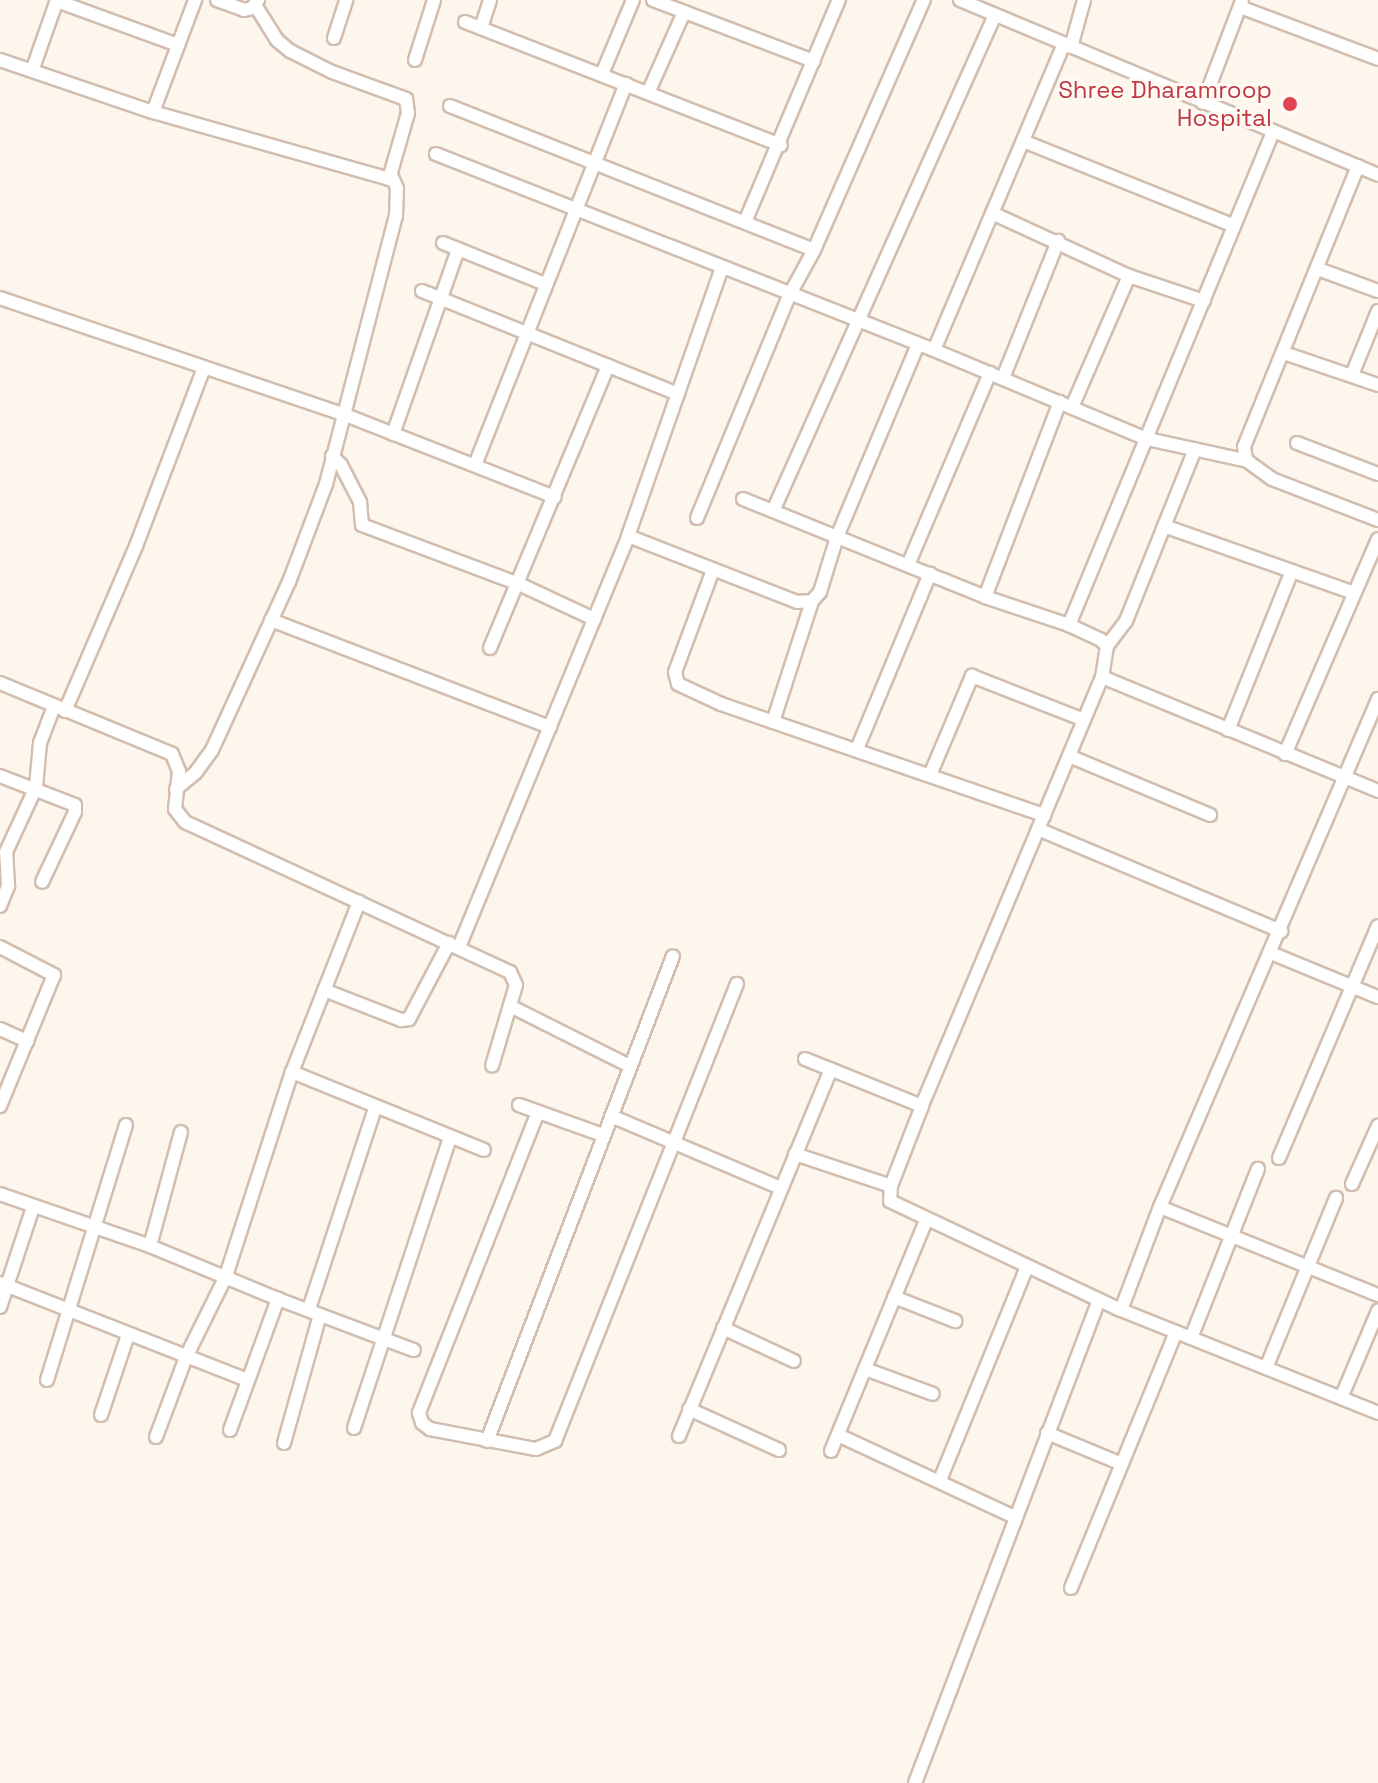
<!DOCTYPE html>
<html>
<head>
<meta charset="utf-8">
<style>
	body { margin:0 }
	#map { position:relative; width:1378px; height:1783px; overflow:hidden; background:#fdf6ec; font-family:"Space Grotesk",sans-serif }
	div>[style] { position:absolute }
	.roads { filter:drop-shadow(2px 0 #d1beb0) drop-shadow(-2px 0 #d1beb0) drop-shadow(0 2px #d1beb0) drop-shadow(0 -2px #d1beb0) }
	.street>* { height:12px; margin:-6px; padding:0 6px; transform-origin:6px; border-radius:6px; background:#fff }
	.dots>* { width:22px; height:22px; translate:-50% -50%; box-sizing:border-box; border:4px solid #fffaf3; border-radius:50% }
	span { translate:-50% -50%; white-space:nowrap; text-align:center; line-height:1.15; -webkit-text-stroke:6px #fffaf3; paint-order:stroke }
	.health-label { font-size:24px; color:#be3a42 }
	.right { translate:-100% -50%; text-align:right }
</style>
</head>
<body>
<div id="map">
	<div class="roads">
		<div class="street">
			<i style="left:217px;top:0;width:29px;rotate:20deg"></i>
			<i style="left:244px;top:10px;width:8px;rotate:-14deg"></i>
			<i style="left:252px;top:8px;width:10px;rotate:-53deg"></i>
			<i style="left:653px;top:0;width:172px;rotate:20.8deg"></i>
			<i style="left:960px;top:0;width:453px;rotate:22.7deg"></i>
			<i style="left:57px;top:1px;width:129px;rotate:20deg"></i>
			<i style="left:1240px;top:7px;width:147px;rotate:20.6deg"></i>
			<i style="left:465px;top:22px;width:339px;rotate:21.3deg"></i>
			<i style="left:481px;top:28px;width:29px;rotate:-72deg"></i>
			<i style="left:334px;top:38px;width:40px;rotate:-72deg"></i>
			<i style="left:1071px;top:47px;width:49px;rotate:-74.5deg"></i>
			<i style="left:0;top:60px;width:162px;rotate:18.8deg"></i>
			<i style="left:153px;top:112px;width:245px;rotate:15.8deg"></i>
			<i style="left:389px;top:179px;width:69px;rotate:-73.9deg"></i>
			<i style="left:408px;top:113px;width:14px;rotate:-98deg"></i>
			<i style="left:406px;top:99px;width:79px;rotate:-160deg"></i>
			<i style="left:332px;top:72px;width:47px;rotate:-153.4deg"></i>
			<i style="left:290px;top:51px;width:17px;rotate:-140deg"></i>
			<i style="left:277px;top:40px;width:41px;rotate:-122.2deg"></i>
			<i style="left:415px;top:60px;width:63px;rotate:-72.4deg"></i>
			<i style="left:32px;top:71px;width:75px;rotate:-70.6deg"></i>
			<i style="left:602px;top:74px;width:80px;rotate:-67.3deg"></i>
			<i style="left:648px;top:93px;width:89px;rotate:-66deg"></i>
			<i style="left:1203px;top:103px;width:109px;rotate:-69.1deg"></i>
			<i style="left:450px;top:106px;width:391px;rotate:21.6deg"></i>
			<i style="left:153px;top:112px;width:120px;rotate:-69.4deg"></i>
			<i style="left:1273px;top:132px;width:534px;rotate:112.48deg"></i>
			<i style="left:1069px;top:625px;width:35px;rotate:25deg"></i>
			<i style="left:1101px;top:640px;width:8px;rotate:45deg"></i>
			<i style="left:1107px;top:646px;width:31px;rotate:99deg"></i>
			<i style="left:1102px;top:677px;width:465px;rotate:112.8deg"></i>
			<i style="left:922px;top:1106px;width:86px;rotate:111.2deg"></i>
			<i style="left:891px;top:1186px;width:15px;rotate:94deg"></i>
			<i style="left:890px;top:1201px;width:255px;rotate:25.3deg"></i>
			<i style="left:1121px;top:1310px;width:277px;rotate:21.8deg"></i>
			<i style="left:1023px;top:141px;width:227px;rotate:21.9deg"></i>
			<i style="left:436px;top:154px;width:535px;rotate:21.48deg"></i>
			<i style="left:934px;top:350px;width:231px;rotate:22.7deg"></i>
			<i style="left:1147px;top:439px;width:103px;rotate:12.3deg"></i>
			<i style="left:1358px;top:166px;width:303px;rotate:112.1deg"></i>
			<i style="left:1244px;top:447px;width:13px;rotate:81deg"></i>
			<i style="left:1246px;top:460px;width:32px;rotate:36deg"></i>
			<i style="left:1272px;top:479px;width:114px;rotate:21.1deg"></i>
			<i style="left:992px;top:213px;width:151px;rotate:24.7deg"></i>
			<i style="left:1129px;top:276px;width:79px;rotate:18.4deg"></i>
			<i style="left:745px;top:222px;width:241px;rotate:-67.1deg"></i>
			<i style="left:443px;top:243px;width:110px;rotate:21.9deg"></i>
			<i style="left:1318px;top:269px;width:64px;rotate:20.1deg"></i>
			<i style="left:422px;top:291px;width:276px;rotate:21.9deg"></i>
			<i style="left:0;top:298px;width:367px;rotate:18.7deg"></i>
			<i style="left:348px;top:416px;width:222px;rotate:21.4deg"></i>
			<i style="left:934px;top:350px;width:332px;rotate:-67deg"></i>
			<i style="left:1284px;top:353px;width:99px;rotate:18.8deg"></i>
			<i style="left:1352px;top:375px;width:69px;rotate:-67.9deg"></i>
			<i style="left:1003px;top:378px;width:148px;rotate:-68.1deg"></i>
			<i style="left:1072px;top:407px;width:143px;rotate:-66.5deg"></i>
			<i style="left:393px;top:434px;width:196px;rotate:-70.6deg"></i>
			<i style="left:1297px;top:443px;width:87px;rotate:20.9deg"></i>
			<i style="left:332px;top:456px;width:13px;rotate:45deg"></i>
			<i style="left:341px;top:465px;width:42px;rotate:62.8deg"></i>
			<i style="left:360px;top:502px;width:23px;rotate:85deg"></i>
			<i style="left:362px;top:525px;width:168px;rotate:20.6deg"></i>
			<i style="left:519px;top:584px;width:83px;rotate:25deg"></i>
			<i style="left:475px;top:465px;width:410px;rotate:-68.4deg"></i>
			<i style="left:743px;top:499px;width:261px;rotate:22deg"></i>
			<i style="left:985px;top:597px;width:89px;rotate:18.4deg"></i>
			<i style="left:773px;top:511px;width:543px;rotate:-65.89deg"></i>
			<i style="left:697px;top:518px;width:243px;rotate:-67.5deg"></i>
			<i style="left:790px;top:294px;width:50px;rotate:-61.4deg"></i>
			<i style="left:814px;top:250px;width:273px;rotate:-66.3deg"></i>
			<i style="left:1164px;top:526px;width:201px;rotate:19.4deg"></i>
			<i style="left:628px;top:536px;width:181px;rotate:21.3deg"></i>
			<i style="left:797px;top:602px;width:15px;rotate:-4deg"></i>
			<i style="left:812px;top:601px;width:12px;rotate:-48deg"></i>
			<i style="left:820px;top:592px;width:58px;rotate:-72.8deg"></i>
			<i style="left:837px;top:537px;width:209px;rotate:-67.2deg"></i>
			<i style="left:908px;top:565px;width:209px;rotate:-66.9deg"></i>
			<i style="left:713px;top:570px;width:109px;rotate:110.4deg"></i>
			<i style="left:675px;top:672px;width:12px;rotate:76deg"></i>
			<i style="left:678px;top:684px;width:47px;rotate:24.9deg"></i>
			<i style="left:721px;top:704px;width:342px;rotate:19deg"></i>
			<i style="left:985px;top:597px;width:209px;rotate:-69deg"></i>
			<i style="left:271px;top:620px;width:299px;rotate:21deg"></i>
			<i style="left:1107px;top:646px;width:31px;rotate:-53deg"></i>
			<i style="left:1126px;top:621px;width:185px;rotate:-68.1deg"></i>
			<i style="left:490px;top:648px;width:306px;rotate:-67.3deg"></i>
			<i style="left:1102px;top:677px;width:299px;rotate:22.4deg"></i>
			<i style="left:0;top:683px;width:186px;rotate:22.4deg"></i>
			<i style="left:172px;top:754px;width:18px;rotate:68deg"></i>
			<i style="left:179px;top:771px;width:38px;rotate:96deg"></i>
			<i style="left:175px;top:809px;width:16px;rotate:52deg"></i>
			<i style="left:185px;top:822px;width:358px;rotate:24.8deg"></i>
			<i style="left:510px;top:972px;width:14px;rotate:65deg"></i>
			<i style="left:516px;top:985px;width:84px;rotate:106.5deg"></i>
			<i style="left:65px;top:711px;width:180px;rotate:-66.7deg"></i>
			<i style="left:136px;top:546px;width:191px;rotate:-69.1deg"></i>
			<i style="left:773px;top:722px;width:127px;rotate:-72.1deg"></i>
			<i style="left:1228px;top:730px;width:171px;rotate:-68.1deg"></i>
			<i style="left:857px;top:749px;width:190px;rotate:-67.4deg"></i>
			<i style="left:1285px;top:754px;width:234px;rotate:-66.6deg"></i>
			<i style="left:1069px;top:756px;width:153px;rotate:22.7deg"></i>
			<i style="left:930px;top:775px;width:108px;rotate:-67deg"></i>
			<i style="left:972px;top:676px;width:120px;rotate:21.4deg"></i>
			<i style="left:0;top:776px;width:80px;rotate:21.1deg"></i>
			<i style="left:75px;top:805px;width:7px;rotate:90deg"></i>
			<i style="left:75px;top:812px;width:77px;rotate:115.2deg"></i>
			<i style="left:176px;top:789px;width:26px;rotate:-40deg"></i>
			<i style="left:196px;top:772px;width:27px;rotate:-54deg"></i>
			<i style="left:212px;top:750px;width:185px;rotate:-65.4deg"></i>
			<i style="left:289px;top:582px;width:105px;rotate:-69.3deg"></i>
			<i style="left:326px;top:484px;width:277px;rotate:-75.4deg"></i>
			<i style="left:396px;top:216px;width:28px;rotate:-88deg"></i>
			<i style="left:397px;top:188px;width:14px;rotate:-115deg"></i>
			<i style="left:1038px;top:829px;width:264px;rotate:22.8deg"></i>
			<i style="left:0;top:906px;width:22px;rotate:-68deg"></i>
			<i style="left:8px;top:886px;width:34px;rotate:-93deg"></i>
			<i style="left:6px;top:852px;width:72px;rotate:-65.2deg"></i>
			<i style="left:36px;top:787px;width:44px;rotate:-84.8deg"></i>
			<i style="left:40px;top:743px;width:40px;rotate:-69deg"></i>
			<i style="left:0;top:947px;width:61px;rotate:27.4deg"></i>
			<i style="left:54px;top:975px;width:142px;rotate:112.4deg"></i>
			<i style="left:459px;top:947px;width:444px;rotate:-67.6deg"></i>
			<i style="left:628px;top:536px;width:284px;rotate:-70.7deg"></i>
			<i style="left:1271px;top:953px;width:116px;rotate:22.4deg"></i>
			<i style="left:324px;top:990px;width:83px;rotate:21.3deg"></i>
			<i style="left:401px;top:1020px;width:8px;rotate:-7deg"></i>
			<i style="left:409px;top:1019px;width:86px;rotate:-62.2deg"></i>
			<i style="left:510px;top:1006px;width:134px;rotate:26.6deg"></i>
			<i style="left:0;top:1029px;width:30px;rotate:24deg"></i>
			<i style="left:805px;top:1059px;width:126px;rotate:21.9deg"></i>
			<i style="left:292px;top:1072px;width:207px;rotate:22.1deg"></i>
			<i style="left:519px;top:1105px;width:89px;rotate:19.7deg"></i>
			<i style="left:538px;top:1112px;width:324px;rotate:111.6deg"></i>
			<i style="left:419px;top:1413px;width:10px;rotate:73deg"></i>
			<i style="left:422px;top:1423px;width:10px;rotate:37deg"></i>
			<i style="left:430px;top:1429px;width:108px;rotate:10.7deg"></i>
			<i style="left:536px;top:1449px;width:21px;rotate:-23deg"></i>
			<i style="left:555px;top:1441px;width:492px;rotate:-68.3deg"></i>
			<i style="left:611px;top:1116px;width:185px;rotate:23deg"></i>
			<i style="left:795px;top:1154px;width:101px;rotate:18.4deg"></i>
			<i style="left:1279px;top:1158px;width:252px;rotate:-66.9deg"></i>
			<i style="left:1352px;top:1184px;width:64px;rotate:-65.9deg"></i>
			<i style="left:0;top:1194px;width:159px;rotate:19.1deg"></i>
			<i style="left:150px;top:1246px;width:139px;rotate:22.5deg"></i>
			<i style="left:278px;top:1299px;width:145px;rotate:20.6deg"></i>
			<i style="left:1160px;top:1207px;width:235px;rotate:22deg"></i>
			<i style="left:150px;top:1246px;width:118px;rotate:-74.8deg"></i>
			<i style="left:0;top:1283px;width:266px;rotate:21.4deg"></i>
			<i style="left:894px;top:1297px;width:66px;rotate:21.5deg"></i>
			<i style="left:0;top:1307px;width:105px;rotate:-71.7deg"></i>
			<i style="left:309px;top:1309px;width:212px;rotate:-71.8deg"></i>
			<i style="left:1121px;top:1310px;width:110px;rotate:-69.3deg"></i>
			<i style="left:1160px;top:1207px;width:553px;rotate:-66.77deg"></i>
			<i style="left:723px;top:1328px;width:78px;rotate:24.9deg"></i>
			<i style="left:1191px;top:1338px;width:182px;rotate:-68.4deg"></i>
			<i style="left:1266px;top:1368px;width:184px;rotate:-67.6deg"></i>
			<i style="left:865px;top:1369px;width:72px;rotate:20.2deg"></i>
			<i style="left:47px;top:1380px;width:267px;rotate:-72.8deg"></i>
			<i style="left:1341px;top:1398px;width:95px;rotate:-67deg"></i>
			<i style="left:689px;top:1409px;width:99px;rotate:24.5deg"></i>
			<i style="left:101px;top:1415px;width:84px;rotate:-71.4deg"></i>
			<i style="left:354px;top:1428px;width:305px;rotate:-71.7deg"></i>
			<i style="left:230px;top:1430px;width:140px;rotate:-69.9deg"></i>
			<i style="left:1047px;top:1433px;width:81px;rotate:22.5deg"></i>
			<i style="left:838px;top:1435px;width:195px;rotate:24.9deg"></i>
			<i style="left:679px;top:1436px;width:397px;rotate:-67.5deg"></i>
			<i style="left:156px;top:1437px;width:85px;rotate:-69.4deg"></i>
			<i style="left:186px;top:1357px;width:90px;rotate:-63.7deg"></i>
			<i style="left:226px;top:1276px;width:214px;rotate:-72.1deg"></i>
			<i style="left:292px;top:1072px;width:183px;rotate:-68.5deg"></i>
			<i style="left:487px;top:1441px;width:519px;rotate:-69.02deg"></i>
			<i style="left:284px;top:1443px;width:133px;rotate:-74.3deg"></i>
			<i style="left:831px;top:1451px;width:250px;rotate:-67.6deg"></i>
			<i style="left:940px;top:1480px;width:230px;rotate:-67.8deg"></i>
			<i style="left:1071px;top:1588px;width:277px;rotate:-67.7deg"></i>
			<i style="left:915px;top:1783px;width:517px;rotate:-69.15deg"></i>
		</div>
	</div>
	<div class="dots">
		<i style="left:1290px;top:104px;background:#e0444e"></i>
	</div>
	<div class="health-label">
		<span class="right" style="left:1272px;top:104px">Shree Dharamroop<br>Hospital</span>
	</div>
</div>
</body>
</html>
